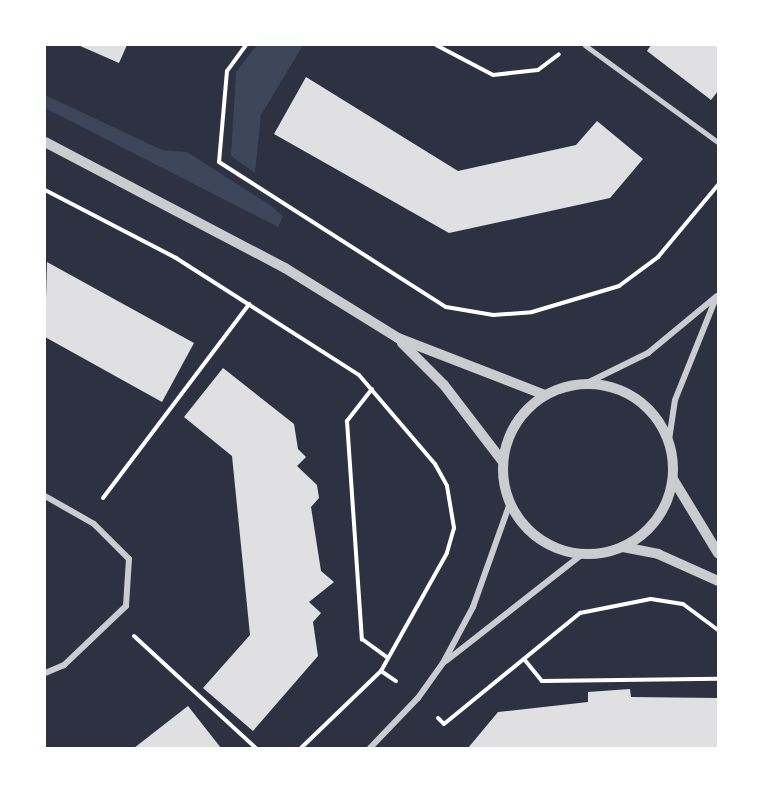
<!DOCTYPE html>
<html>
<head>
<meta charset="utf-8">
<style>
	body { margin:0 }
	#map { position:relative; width:763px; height:793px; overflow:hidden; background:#2d3142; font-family:"Playfair Display",serif }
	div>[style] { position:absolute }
	.green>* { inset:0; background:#3c4559 }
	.building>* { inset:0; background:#e0e0e3 }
	.path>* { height:4px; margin:-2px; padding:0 2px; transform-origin:2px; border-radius:2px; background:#fff }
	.service>* { height:4.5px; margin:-2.25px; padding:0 2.25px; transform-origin:2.25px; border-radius:2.25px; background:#caccd0 }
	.minor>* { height:6px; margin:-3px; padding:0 3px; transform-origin:3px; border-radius:3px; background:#caccd0 }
	.tertiary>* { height:10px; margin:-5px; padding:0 5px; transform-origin:5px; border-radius:5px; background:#caccd0 }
	.tertiary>.ring { margin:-5px; padding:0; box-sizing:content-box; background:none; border:10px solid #caccd0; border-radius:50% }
	span { translate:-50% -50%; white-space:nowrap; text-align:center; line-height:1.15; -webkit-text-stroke:6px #fff; paint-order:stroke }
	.frame { position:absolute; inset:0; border:46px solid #fff; pointer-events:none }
</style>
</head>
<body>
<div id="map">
	<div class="green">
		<i style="clip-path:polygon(257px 45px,303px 45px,261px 115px,255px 173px,231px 156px,236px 72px)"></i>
		<i style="clip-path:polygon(45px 95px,162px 150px,187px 152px,270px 205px,283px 216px,278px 227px,45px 108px)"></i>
	</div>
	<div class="building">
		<i style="clip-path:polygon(78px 45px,127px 45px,119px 63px)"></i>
		<i style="clip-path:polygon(651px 45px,718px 45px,718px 91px,711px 100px,647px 51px)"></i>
		<i style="clip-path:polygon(306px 77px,458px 171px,576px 145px,597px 121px,643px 159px,610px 198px,449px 233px,274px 134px)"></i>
		<i style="clip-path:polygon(47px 262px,194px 343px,162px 402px,45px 337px)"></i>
		<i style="clip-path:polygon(223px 368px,294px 424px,298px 449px,306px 457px,297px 466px,317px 485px,319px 498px,311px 507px,321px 571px,334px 582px,309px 602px,321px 613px,313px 622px,318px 656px,253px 731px,203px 688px,250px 635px,232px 456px,184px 417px)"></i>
		<i style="clip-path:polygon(630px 689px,631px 697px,718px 698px,718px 748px,468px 748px,498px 712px,588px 702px,588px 692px)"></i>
		<i style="clip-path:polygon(188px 706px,221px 748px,134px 748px)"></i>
	</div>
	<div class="path">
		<i style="left:246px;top:45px;width:32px;rotate:126deg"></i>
		<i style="left:227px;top:71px;width:91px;rotate:95deg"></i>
		<i style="left:219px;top:162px;width:269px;rotate:32.6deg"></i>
		<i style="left:446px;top:307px;width:48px;rotate:9.7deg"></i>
		<i style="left:493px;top:315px;width:39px;rotate:-4deg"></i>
		<i style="left:532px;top:312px;width:91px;rotate:-16.6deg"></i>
		<i style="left:619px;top:286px;width:49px;rotate:-36.6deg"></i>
		<i style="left:658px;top:257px;width:94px;rotate:-50.2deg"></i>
		<i style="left:436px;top:45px;width:64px;rotate:27.8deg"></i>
		<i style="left:493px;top:75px;width:45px;rotate:-6.3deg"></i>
		<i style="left:538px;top:70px;width:26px;rotate:-37deg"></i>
		<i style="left:45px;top:190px;width:148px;rotate:27.4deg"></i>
		<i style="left:176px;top:258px;width:217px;rotate:32.6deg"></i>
		<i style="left:359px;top:375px;width:117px;rotate:49.5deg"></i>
		<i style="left:435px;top:464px;width:25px;rotate:61deg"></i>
		<i style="left:447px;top:486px;width:43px;rotate:80.5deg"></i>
		<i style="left:454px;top:528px;width:26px;rotate:106deg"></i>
		<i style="left:447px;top:553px;width:135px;rotate:119.2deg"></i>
		<i style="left:381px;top:671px;width:18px;rotate:34deg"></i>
		<i style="left:372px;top:389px;width:41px;rotate:128deg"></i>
		<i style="left:347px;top:421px;width:219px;rotate:86.1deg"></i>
		<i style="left:362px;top:639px;width:32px;rotate:36deg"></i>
		<i style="left:103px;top:498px;width:243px;rotate:-53deg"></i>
		<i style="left:134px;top:636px;width:166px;rotate:42.6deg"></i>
		<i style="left:524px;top:659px;width:28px;rotate:51deg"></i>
		<i style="left:542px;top:681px;width:176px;rotate:-0.7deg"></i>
		<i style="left:438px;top:718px;width:8px;rotate:45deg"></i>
		<i style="left:444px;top:724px;width:176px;rotate:-39.2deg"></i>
		<i style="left:580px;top:613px;width:72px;rotate:-11.2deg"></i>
		<i style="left:651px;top:599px;width:32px;rotate:9deg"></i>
		<i style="left:683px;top:604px;width:44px;rotate:36.6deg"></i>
		<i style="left:301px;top:748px;width:111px;rotate:-43.9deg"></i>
	</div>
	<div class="service">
		<i style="left:585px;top:45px;width:165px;rotate:36.1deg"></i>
	</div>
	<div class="minor">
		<i style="left:587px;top:383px;width:68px;rotate:-26.2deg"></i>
		<i style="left:648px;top:353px;width:89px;rotate:-39.6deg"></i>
		<i style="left:669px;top:440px;width:40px;rotate:-81.5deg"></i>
		<i style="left:675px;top:400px;width:110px;rotate:-68.1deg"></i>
		<i style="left:45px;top:496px;width:56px;rotate:29.7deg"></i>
		<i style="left:94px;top:524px;width:49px;rotate:45deg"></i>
		<i style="left:129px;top:559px;width:47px;rotate:93.7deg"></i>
		<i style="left:126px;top:606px;width:86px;rotate:136.4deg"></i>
		<i style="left:64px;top:665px;width:21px;rotate:157deg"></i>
		<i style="left:446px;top:661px;width:172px;rotate:-38.1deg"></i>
		<i style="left:370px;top:748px;width:69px;rotate:-46.2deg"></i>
		<i style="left:418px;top:698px;width:43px;rotate:-54.5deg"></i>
		<i style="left:443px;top:663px;width:64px;rotate:-61.8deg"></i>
		<i style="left:473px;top:607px;width:110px;rotate:-70.4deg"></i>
	</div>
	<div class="tertiary">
		<i style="left:45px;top:142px;width:271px;rotate:27.7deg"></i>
		<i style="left:285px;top:268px;width:133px;rotate:31.8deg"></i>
		<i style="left:398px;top:338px;width:158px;rotate:21.2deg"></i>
		<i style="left:402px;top:343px;width:59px;rotate:45deg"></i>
		<i style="left:444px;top:385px;width:97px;rotate:52.5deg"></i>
		<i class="ring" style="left:503px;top:384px;width:160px;height:160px"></i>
		<i style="left:673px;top:479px;width:87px;rotate:58.7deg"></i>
		<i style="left:623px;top:547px;width:36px;rotate:11deg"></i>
		<i style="left:658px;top:554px;width:66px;rotate:24.2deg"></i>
	</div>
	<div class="frame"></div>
</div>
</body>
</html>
